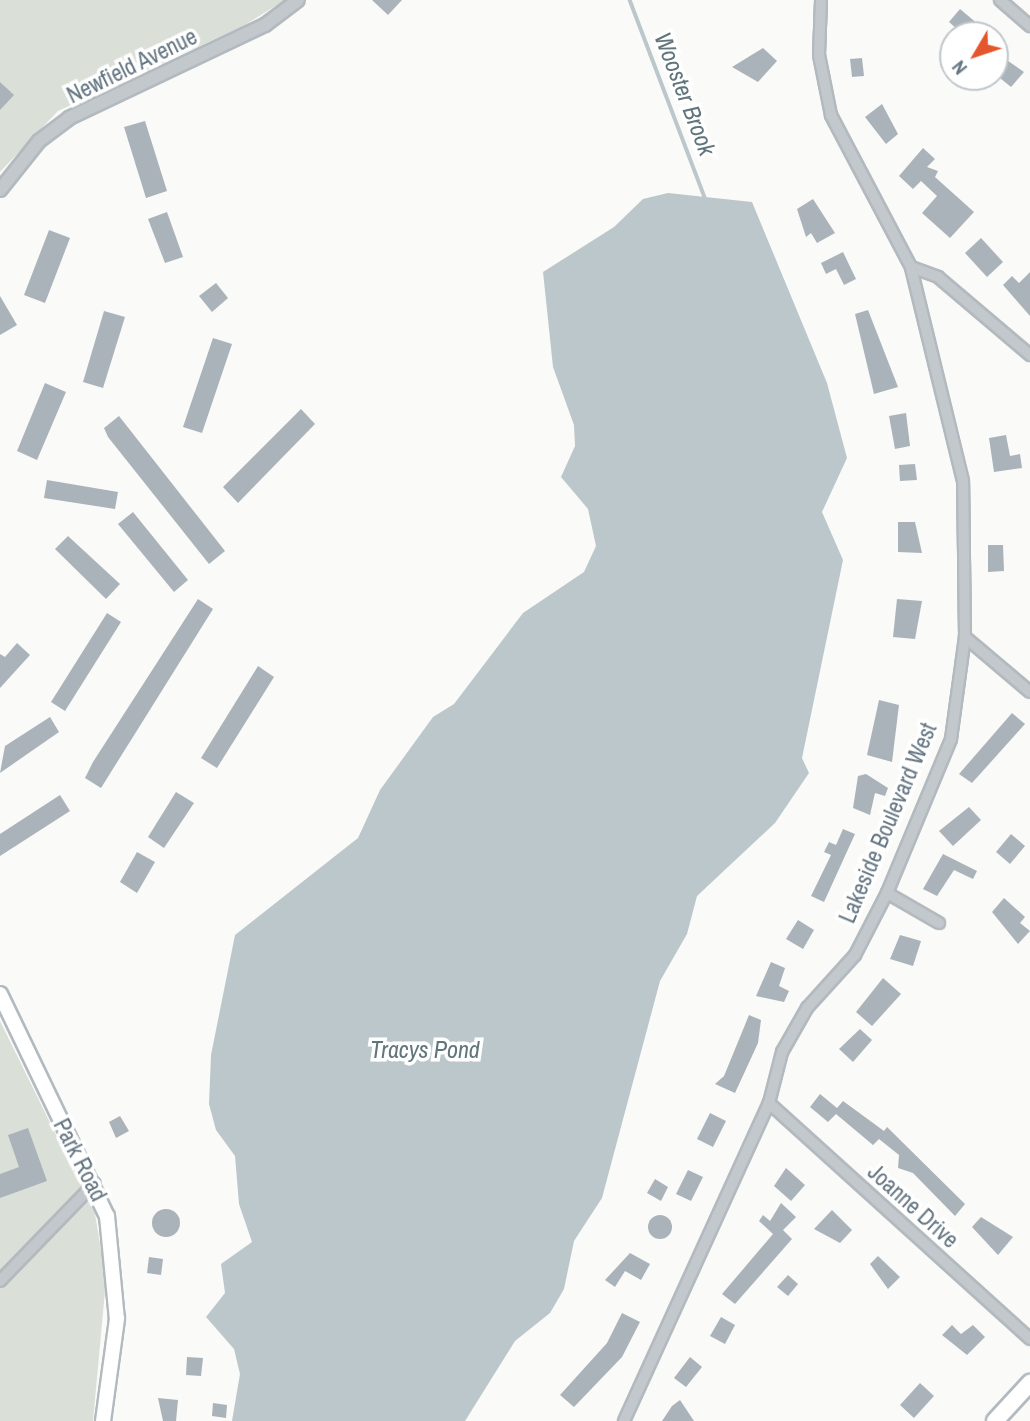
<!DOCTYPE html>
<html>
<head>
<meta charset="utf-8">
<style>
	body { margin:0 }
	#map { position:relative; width:1030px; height:1421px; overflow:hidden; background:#fafaf8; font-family:"Archivo Narrow",sans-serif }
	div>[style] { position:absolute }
	.green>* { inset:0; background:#dadfd7 }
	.water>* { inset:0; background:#bbc7cb }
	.stream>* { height:3.5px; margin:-1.75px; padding:0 1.75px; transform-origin:1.75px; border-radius:1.75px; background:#bbc7cb }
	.building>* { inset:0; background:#aab3b9 }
	.round { border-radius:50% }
	.roads { filter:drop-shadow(2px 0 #b3babf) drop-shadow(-2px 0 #b3babf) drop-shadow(0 2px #b3babf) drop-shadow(0 -2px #b3babf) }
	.minor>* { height:10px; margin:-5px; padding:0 5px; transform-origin:5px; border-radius:5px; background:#c3c8cc }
	.tertiary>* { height:12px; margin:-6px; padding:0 6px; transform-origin:6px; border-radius:6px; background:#c3c8cc }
	.secondary>* { height:14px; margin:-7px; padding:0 7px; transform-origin:7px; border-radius:7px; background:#fff }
	.primary>* { height:16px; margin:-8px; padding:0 8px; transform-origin:8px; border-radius:8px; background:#fff }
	span { translate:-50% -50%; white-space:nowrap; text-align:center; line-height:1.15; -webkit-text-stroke:7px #fff; paint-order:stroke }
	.street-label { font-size:23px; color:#657683 }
	.water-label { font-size:24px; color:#60757c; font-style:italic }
	.north { position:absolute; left:939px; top:21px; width:70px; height:70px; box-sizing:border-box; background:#fff; border:2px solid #c1c8cd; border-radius:50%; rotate:231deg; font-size:19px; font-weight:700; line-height:28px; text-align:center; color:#657683 }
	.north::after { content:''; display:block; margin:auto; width:24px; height:32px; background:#e4572e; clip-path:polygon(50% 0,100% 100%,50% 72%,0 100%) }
</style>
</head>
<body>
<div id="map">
	<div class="green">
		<i style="clip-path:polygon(0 0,285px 0,243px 26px,58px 111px,0 172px)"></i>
		<i style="clip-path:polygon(0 1021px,95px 1214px,106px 1280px,93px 1421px,0 1421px)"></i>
	</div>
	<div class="water">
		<i style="clip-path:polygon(668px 193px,752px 202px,827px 383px,847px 458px,822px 512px,843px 560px,802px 758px,809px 773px,775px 823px,697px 896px,687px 934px,660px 981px,602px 1198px,574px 1241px,564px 1289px,550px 1313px,515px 1341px,465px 1421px,232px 1421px,240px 1374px,234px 1349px,206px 1317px,225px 1293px,221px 1264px,252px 1242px,239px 1204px,235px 1156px,216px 1130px,209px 1104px,211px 1055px,235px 935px,358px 838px,380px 790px,433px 717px,454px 704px,523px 613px,584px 572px,596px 546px,588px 509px,561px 477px,575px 446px,574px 425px,553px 367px,543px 272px,614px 227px,643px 199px)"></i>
	</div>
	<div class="stream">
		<i style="left:630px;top:0;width:214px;rotate:69.2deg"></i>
	</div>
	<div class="building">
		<i style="clip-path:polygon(372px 0,402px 0,388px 15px)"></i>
		<i style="clip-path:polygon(960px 9px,985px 30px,980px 35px,964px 35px,949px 22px)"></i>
		<i style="clip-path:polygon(763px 48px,777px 61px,758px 82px,732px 67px)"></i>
		<i style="clip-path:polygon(995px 52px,1024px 72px,1011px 87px,995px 74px)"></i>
		<i style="clip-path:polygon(862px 58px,864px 76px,852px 77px,850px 59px)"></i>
		<i style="clip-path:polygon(0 82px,14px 95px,0 110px)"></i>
		<i style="clip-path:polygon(882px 104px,898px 134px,886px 144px,865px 117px)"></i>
		<i style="clip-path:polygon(145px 121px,167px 191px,146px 198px,124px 127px)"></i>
		<i style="clip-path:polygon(923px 148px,935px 159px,927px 167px,938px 171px,935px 177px,974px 212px,950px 238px,922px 213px,937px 196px,921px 181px,913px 189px,899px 176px)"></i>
		<i style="clip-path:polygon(813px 199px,835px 233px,817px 243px,811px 233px,806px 237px,797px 209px)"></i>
		<i style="clip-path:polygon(167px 212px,183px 257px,165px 263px,148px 219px)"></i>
		<i style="clip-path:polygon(49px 230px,70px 238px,45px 303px,24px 295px)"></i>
		<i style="clip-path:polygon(981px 238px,1003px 262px,987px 277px,965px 253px)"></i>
		<i style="clip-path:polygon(843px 252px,856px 279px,844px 285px,836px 269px,826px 274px,821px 263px)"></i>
		<i style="clip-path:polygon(1030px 272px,1030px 316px,1003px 285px,1012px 276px,1019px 283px)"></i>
		<i style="clip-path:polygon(216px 283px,228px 298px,212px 312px,199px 296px)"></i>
		<i style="clip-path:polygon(0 296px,17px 325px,0 335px)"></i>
		<i style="clip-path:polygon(868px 310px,898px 387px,874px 394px,855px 314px)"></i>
		<i style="clip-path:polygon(104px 311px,125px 317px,103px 388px,83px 382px)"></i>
		<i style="clip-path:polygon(213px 338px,232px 344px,202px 433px,183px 427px)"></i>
		<i style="clip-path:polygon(45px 383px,66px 392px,37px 460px,17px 451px)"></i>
		<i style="clip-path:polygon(301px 409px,315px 424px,238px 503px,223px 487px)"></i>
		<i style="clip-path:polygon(906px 413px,910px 446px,895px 449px,889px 416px)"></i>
		<i style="clip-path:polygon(119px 416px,225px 551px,209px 564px,108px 437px,104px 428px)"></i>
		<i style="clip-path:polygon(1006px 435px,1010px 456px,1020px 454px,1022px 468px,994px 472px,989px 438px)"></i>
		<i style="clip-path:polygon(915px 464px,917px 480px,900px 481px,899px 465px)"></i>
		<i style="clip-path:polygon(47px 480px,118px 492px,115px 509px,44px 498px)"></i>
		<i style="clip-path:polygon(133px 512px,188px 580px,174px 592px,118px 524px)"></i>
		<i style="clip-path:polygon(898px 522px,915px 522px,922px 553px,898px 552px)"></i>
		<i style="clip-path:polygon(68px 536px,120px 584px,106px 599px,55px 549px)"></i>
		<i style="clip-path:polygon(988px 545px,1003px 545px,1004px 571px,988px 572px)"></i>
		<i style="clip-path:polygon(198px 599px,213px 609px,101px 788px,85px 778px,93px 762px)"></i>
		<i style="clip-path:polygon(897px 599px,922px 601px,915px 639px,893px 637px)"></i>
		<i style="clip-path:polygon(107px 613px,121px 622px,65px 711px,51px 702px)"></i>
		<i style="clip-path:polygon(17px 643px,30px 655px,0 688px,0 654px,5px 657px)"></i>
		<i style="clip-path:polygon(258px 666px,274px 677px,217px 768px,201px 758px)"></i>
		<i style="clip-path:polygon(879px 700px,899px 705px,892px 762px,867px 755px)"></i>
		<i style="clip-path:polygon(1012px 713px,1025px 724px,972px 783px,959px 774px)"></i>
		<i style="clip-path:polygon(50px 717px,59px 732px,0 773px,5px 746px)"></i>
		<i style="clip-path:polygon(866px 774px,888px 788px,885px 796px,875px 793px,870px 815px,853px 808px,858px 776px)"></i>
		<i style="clip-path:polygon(176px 792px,194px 803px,164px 848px,148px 837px)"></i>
		<i style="clip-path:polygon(60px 795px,70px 811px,0 856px,0 834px)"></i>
		<i style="clip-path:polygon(969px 807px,981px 820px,953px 846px,939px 831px)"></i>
		<i style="clip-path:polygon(843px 829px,855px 834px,824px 902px,811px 896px,831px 855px,824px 852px,829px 842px,836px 845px)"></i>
		<i style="clip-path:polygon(1011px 834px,1025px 846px,1010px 864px,996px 852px)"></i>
		<i style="clip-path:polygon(137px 852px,155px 862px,137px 893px,120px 882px)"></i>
		<i style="clip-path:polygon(943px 854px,977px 871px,973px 879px,954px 870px,937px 896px,923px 889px)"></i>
		<i style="clip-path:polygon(1004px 898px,1025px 917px,1020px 923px,1030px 931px,1018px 944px,992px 912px)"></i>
		<i style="clip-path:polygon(798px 920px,814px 930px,803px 949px,786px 939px)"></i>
		<i style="clip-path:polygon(900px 935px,921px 941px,913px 966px,890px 959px)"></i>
		<i style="clip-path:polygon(771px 962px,785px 968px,779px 986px,789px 991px,784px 1002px,756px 996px)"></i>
		<i style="clip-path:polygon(883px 978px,901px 994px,872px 1026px,856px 1012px)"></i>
		<i style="clip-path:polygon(749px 1015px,761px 1020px,758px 1043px,735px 1093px,715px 1084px,724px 1076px)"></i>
		<i style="clip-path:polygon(860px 1029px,872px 1040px,853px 1062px,839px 1049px)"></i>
		<i style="clip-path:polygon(820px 1094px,837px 1108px,843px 1101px,884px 1131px,887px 1127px,965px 1204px,955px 1216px,913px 1173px,898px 1168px,899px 1155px,879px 1139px,873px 1145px,836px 1114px,828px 1122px,810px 1107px)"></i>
		<i style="clip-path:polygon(710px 1113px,726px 1121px,713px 1147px,697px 1139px)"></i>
		<i style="clip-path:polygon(120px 1116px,129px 1131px,116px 1138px,109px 1122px)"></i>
		<i style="clip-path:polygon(28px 1128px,47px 1181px,0 1198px,0 1174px,19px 1167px,8px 1135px)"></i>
		<i style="clip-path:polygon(786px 1168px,805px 1185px,791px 1201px,774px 1186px)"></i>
		<i style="clip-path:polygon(688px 1170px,703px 1177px,691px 1201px,676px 1194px)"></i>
		<i style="clip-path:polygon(655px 1179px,668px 1187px,661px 1201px,647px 1193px)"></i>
		<i style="clip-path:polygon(781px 1203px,796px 1217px,783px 1230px,792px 1239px,735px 1304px,722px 1294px,773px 1234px,759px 1221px,763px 1215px,770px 1221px)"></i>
		<i class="round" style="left:152px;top:1209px;width:28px;height:28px"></i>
		<i style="clip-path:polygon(832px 1210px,852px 1230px,840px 1243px,814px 1229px)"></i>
		<i class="round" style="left:648px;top:1215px;width:24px;height:24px"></i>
		<i style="clip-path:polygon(981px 1217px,1013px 1237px,998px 1255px,972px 1227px)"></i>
		<i style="clip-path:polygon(630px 1253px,650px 1264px,641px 1280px,625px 1271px,615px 1287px,605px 1280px)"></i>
		<i style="clip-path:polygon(878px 1256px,900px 1277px,888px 1289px,870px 1264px)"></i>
		<i style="clip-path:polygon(149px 1257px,163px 1259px,161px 1275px,147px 1273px)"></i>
		<i style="clip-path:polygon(788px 1275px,798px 1284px,788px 1296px,777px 1287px)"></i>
		<i style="clip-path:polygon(622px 1313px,640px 1322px,622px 1357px,574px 1407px,560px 1395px,607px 1343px)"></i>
		<i style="clip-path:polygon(721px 1317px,735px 1325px,725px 1344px,710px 1336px)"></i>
		<i style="clip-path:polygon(952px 1325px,961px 1334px,973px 1325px,985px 1337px,967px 1355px,942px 1335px)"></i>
		<i style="clip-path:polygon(187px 1357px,203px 1358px,201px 1376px,186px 1375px)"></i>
		<i style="clip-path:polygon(690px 1357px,702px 1367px,686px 1387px,674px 1378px)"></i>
		<i style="clip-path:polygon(920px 1383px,934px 1396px,914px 1418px,900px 1405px)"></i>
		<i style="clip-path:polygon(158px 1398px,178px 1400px,176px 1421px,163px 1421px)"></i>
		<i style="clip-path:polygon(680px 1400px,694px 1421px,662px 1421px,672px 1406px)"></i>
		<i style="clip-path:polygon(213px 1403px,227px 1405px,226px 1418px,212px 1416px)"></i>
	</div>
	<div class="roads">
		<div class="minor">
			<i style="left:1000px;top:0;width:40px;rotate:41deg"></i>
			<i style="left:911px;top:267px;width:29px;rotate:20deg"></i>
			<i style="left:938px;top:277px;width:121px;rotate:40.3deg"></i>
			<i style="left:965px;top:637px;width:85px;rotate:40.2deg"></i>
			<i style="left:887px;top:893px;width:60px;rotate:30deg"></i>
			<i style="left:769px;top:1103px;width:352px;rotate:42.1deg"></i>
			<i style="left:0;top:1281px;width:136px;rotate:-45.9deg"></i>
			<i style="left:624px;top:1421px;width:349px;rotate:-65.5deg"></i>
			<i style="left:769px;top:1103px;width:53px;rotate:-75.7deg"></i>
			<i style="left:782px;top:1052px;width:51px;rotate:-60.4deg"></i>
			<i style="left:807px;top:1008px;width:72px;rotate:-47.8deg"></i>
			<i style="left:855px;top:955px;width:70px;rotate:-62.7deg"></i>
			<i style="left:887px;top:893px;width:167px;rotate:-67.4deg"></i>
			<i style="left:951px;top:739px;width:103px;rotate:-82.2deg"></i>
			<i style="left:965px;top:637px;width:156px;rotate:-90.7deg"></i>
			<i style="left:963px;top:481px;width:220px;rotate:-103.7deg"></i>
			<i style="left:911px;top:267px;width:172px;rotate:-117.8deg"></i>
			<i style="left:831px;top:115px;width:61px;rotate:-101.3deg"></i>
			<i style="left:819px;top:55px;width:55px;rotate:-87.9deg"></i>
		</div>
		<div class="tertiary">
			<i style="left:0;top:190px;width:63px;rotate:-51.5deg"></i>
			<i style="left:39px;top:141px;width:38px;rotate:-37deg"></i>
			<i style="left:69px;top:118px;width:217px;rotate:-25.4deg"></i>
			<i style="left:265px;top:25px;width:41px;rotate:-37.1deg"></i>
		</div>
		<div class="secondary">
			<i style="left:0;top:994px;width:246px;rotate:64.3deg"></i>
			<i style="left:107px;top:1216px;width:103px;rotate:84.5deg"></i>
			<i style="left:117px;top:1319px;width:103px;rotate:97.8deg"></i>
		</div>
		<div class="primary">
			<i style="left:995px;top:1421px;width:52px;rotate:-47.4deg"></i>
		</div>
	</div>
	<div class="street-label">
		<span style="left:132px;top:66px;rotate:-26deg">Newfield Avenue</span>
		<span style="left:888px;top:823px;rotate:-67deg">Lakeside Boulevard West</span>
		<span style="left:80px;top:1160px;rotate:63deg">Park Road</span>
		<span style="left:913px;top:1206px;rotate:42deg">Joanne Drive</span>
	</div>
	<div class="water-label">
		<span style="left:685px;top:94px;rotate:69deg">Wooster Brook</span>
		<span style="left:425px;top:1050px">Tracys Pond</span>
	</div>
	<div class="north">N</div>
</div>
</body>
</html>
